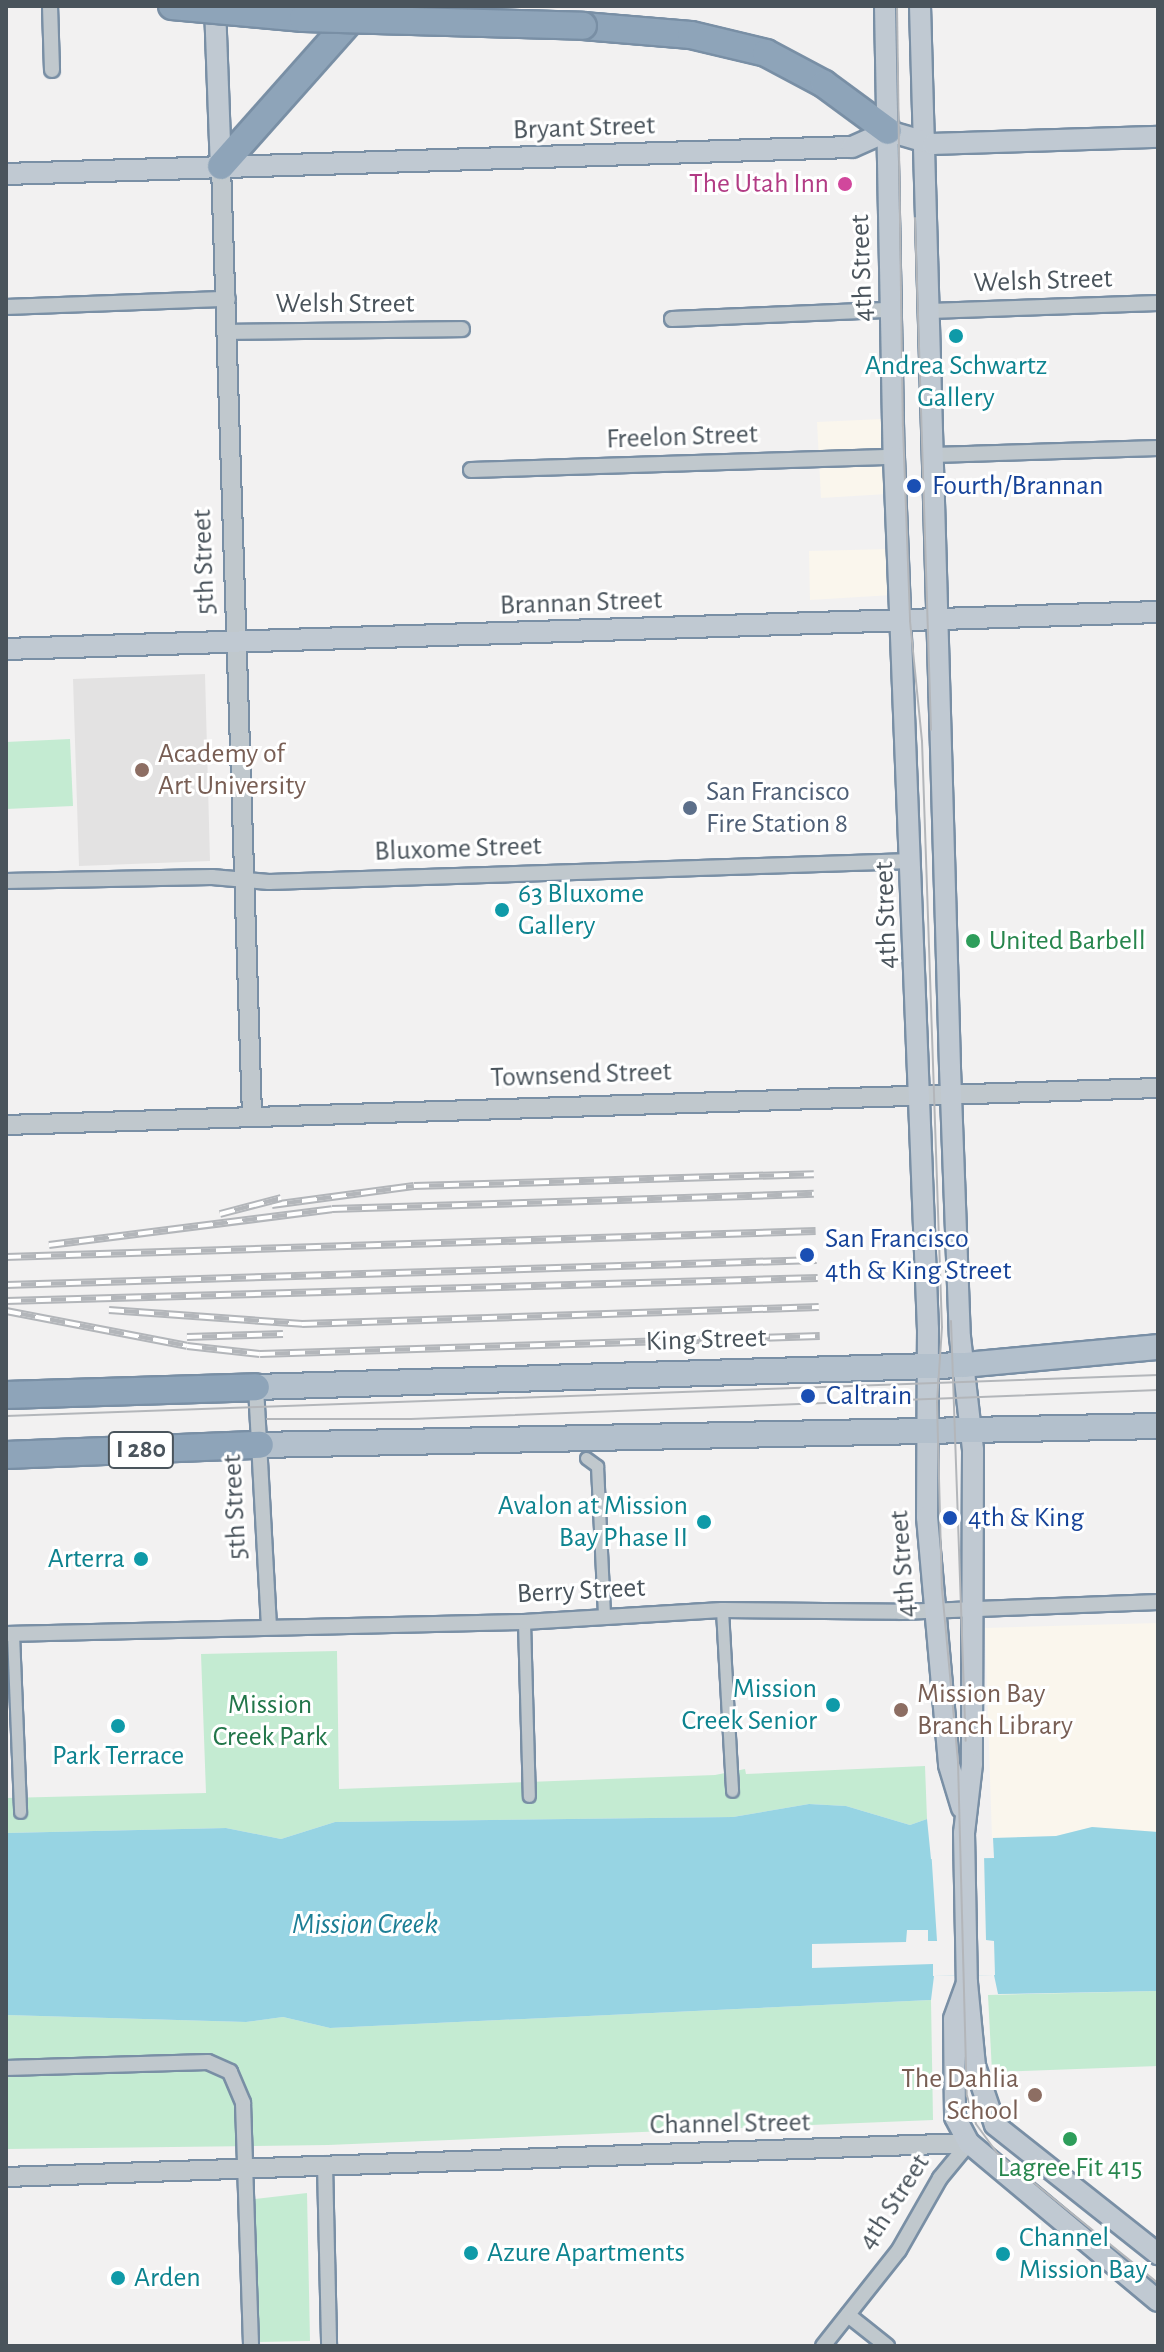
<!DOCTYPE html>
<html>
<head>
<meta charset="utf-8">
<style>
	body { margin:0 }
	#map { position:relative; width:1164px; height:2352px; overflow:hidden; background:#f2f1f1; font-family:"Alegreya Sans",sans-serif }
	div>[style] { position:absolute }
	.commercial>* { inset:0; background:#faf6ed }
	.education>* { inset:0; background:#e3e2e2 }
	.green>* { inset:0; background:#c4ebd2 }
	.water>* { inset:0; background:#97d4e3 }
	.pier>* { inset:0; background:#f2f1f1 }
	.roads { filter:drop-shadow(2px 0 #798fa5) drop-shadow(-2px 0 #798fa5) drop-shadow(0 2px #798fa5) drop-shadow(0 -2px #798fa5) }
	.pedestrian>* { height:11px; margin:-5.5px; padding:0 5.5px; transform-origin:5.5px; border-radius:5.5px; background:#c0c8cd }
	.minor>* { height:14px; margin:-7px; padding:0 7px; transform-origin:7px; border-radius:7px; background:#c0c8cd }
	.tertiary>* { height:18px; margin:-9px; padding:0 9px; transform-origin:9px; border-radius:9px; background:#c0c8cd }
	.secondary>* { height:20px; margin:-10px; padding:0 10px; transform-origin:10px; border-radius:10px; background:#c0c9d2 }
	.primary>* { height:24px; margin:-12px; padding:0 12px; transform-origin:12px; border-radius:12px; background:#b3c0cc }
	.motorway>* { height:26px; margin:-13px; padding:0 13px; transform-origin:13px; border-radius:13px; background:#8ea4b9 }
	.tram>* { height:2px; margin:-1px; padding:0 1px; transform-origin:1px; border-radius:1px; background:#b3b6ba }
	.rail>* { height:8px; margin-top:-4px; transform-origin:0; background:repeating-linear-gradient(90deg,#fff 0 15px,#b3b6ba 0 30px); box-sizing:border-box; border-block:2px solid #b3b6ba }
	.bridges { filter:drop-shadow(2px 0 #798fa5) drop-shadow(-2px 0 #798fa5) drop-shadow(0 2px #798fa5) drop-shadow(0 -2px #798fa5) }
	.motorway-bridge>* { height:26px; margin:-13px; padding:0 13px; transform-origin:13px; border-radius:13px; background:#8ea4b9 }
	.dots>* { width:22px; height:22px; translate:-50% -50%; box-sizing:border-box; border:4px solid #fff; border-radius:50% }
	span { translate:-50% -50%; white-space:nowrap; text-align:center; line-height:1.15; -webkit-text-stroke:6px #fff; paint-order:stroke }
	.shield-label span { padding:2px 6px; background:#fff; border:2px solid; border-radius:6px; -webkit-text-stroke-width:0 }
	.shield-label { font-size:26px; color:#4a545c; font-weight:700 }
	.street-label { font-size:28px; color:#4a545c }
	.hotel-label { font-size:28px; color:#b23c85 }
	.right { translate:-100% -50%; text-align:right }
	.culture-label { font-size:28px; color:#0d838f }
	.left { translate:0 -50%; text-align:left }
	.transit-label { font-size:28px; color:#164399 }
	.education-label { font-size:28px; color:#785e54 }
	.service-label { font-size:28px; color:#4e5e75 }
	.leisure-label { font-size:28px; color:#27864d }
	.park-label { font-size:28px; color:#22764a }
	.water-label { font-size:30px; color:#1c7e95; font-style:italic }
	.frame { position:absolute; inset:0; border:8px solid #4a545c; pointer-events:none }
</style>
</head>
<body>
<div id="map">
	<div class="commercial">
		<i style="clip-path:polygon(882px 419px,887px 494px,821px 498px,817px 422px)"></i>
		<i style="clip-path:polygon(890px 549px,892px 595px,810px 600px,809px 551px)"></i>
		<i style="clip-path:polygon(1158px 1623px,1158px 1832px,1092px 1827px,1056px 1836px,992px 1838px,985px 1628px)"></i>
	</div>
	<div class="education">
		<i style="clip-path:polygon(205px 674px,210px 861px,79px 866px,73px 679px)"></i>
	</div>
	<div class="green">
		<i style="clip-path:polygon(70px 739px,73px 806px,6px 809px,6px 742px)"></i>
		<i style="clip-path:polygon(337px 1651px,339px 1789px,715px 1775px,745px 1769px,746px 1774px,925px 1766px,927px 1819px,910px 1825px,846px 1806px,809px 1804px,733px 1817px,335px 1822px,281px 1839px,226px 1828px,6px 1833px,6px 1798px,206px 1793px,201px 1654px)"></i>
		<i style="clip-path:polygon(1158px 1991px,1158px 2066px,992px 2072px,988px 1995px)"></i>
		<i style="clip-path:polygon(931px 2000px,933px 2120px,328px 2145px,6px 2149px,6px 2015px,246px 2022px,283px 2017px,330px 2028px)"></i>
		<i style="clip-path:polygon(307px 2193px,310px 2341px,258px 2342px,255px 2199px)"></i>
	</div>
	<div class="water">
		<i style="clip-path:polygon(809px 1804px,846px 1806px,910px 1825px,927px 1819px,931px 1859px,994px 1858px,993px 1838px,1056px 1836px,1092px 1827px,1158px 1832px,1158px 1991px,998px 1994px,994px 1975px,934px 1976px,931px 2000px,330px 2028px,283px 2017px,246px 2022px,6px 2015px,6px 1833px,226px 1828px,281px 1839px,335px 1822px,733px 1817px)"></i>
	</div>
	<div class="pier">
		<i style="clip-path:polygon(930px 1833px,935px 1855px,984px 1854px,986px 1940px,994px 1941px,995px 1975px,933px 1976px,933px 1964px,812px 1968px,812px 1944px,906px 1942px,907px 1930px,928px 1930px,928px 1941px,937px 1941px)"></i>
	</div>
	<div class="roads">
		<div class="pedestrian">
			<i style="left:586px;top:1458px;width:14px;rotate:36deg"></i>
			<i style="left:597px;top:1466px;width:149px;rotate:87.3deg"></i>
			<i style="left:722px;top:1610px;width:181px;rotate:86.8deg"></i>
			<i style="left:524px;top:1622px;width:174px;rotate:88.4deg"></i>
			<i style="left:13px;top:1634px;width:178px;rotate:87.7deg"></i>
		</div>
		<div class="minor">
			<i style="left:50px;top:6px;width:64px;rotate:88.2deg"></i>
			<i style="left:6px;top:307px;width:222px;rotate:-2.1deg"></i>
			<i style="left:930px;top:311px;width:228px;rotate:-2deg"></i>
			<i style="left:672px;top:319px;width:219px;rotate:-2.4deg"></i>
			<i style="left:228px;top:332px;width:234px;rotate:-0.7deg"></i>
			<i style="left:932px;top:455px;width:226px;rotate:-1.8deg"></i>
			<i style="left:471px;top:470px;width:423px;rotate:-1.8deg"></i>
			<i style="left:6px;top:881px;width:206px;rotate:-1.1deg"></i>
			<i style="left:212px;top:877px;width:57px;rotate:5deg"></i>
			<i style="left:269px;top:882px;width:643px;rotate:-1.87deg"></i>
			<i style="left:256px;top:1387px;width:238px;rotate:86.9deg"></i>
			<i style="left:6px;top:1634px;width:518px;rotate:-1.33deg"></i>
			<i style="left:524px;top:1622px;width:198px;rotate:-3.5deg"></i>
			<i style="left:722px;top:1610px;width:179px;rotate:0.6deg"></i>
			<i style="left:901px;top:1612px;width:257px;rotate:-2.2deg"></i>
			<i style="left:6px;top:2068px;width:202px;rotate:-1.7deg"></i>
			<i style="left:208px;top:2062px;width:24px;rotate:24deg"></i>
			<i style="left:230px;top:2072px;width:34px;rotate:67deg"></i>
			<i style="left:243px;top:2103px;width:243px;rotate:88.1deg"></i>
			<i style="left:325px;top:2164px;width:182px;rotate:88.7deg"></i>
			<i style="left:848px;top:2315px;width:50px;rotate:38.5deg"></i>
			<i style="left:823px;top:2346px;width:122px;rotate:-51.6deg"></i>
			<i style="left:899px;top:2250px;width:83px;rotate:-60.3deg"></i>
			<i style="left:940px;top:2178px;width:45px;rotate:-50.4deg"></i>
		</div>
		<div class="tertiary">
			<i style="left:221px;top:166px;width:951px;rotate:88.13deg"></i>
			<i style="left:6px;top:1125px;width:1153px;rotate:-1.84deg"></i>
			<i style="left:6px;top:2177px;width:964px;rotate:-2.02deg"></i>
		</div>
		<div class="secondary">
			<i style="left:215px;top:6px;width:160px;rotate:87.9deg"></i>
			<i style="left:885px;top:6px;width:451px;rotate:88.9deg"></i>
			<i style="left:894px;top:457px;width:873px;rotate:87.77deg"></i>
			<i style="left:928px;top:1329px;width:188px;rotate:90.3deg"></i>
			<i style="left:927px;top:1517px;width:249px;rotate:84.9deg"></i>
			<i style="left:949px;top:1765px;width:45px;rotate:73.2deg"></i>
			<i style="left:920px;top:6px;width:1062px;rotate:88.38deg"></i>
			<i style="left:950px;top:1068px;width:269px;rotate:87.9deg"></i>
			<i style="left:960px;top:1337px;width:114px;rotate:83.4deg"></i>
			<i style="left:973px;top:1450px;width:314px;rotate:90.2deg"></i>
			<i style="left:972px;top:1764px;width:69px;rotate:96.6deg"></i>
			<i style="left:964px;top:1833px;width:150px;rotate:88.9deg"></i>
			<i style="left:967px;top:1983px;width:83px;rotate:84.5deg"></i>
			<i style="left:975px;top:2066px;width:62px;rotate:71.3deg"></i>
			<i style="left:995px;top:2125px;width:208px;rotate:38.4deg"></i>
			<i style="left:888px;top:131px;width:47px;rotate:16.1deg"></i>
			<i style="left:933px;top:144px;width:225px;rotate:-1.8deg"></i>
			<i style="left:6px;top:174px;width:846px;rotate:-1.83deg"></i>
			<i style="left:852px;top:147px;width:39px;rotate:-24deg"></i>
			<i style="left:6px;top:649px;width:1153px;rotate:-1.84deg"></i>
			<i style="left:967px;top:1983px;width:38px;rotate:110deg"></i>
			<i style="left:954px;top:2019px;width:98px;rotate:89.4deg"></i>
			<i style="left:955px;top:2117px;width:30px;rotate:62deg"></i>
			<i style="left:969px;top:2143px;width:246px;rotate:39.9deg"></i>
		</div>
		<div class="primary">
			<i style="left:256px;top:1387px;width:708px;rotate:-1.78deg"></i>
			<i style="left:964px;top:1365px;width:195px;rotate:-5.3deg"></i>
			<i style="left:260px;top:1445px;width:898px;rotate:-1.21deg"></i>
		</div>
		<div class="motorway">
			<i style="left:583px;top:26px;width:108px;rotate:4.8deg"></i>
			<i style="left:691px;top:35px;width:77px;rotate:13.5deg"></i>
			<i style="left:766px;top:53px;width:66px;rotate:28.1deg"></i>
			<i style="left:824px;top:84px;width:79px;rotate:36.3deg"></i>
			<i style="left:221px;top:166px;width:214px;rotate:-48.4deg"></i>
			<i style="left:6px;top:1395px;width:250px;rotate:-1.8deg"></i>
			<i style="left:6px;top:1455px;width:254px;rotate:-2.3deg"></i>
		</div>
	</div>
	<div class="tram">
		<i style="left:897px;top:6px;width:421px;rotate:89.2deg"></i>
		<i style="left:903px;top:427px;width:194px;rotate:87.9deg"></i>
		<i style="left:910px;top:621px;width:121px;rotate:84.3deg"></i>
		<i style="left:922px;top:741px;width:586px;rotate:88.05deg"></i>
		<i style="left:942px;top:1327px;width:75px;rotate:93.8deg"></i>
		<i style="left:937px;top:1402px;width:187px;rotate:88.5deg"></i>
		<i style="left:942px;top:1589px;width:174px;rotate:84.7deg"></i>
		<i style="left:958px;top:1762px;width:334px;rotate:88.5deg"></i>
		<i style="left:967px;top:2096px;width:29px;rotate:72deg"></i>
		<i style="left:976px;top:2124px;width:34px;rotate:54deg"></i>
		<i style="left:996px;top:2152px;width:208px;rotate:39deg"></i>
		<i style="left:915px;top:218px;width:512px;rotate:88.21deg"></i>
		<i style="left:951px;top:1321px;width:420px;rotate:88deg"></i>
		<i style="left:6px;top:1416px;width:1153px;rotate:-2.04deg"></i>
		<i style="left:267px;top:1419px;width:144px"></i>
		<i style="left:411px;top:1419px;width:748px;rotate:-2.22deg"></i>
	</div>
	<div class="rail">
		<i style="left:272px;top:1205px;width:143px;rotate:-7.6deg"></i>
		<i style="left:414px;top:1186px;width:400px;rotate:-1.7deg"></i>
		<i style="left:220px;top:1214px;width:63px;rotate:-14.7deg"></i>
		<i style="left:49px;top:1245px;width:285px;rotate:-7.2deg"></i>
		<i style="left:332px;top:1209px;width:482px;rotate:-1.8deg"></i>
		<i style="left:6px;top:1257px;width:810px;rotate:-1.84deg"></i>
		<i style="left:6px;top:1285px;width:811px;rotate:-1.77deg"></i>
		<i style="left:6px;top:1301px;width:812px;rotate:-1.62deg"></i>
		<i style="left:109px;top:1310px;width:194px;rotate:4.1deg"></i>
		<i style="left:302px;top:1324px;width:517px;rotate:-1.88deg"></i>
		<i style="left:6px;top:1311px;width:184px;rotate:10.9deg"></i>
		<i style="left:187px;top:1346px;width:73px;rotate:6.3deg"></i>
		<i style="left:260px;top:1354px;width:560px;rotate:-1.84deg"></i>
		<i style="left:187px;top:1337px;width:96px;rotate:-1.8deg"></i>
	</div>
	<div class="bridges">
		<div class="motorway-bridge">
			<i style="left:172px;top:6px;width:132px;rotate:5.2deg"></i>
			<i style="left:303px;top:18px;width:280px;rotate:1.6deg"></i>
		</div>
	</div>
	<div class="dots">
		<i style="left:845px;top:184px;background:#d1479c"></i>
		<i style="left:956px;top:336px;background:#0f9aa8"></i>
		<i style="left:914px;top:486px;background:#1a4fb4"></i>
		<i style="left:142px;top:770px;background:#8d6e63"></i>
		<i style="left:690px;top:808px;background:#5c6f8a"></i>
		<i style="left:502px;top:910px;background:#0f9aa8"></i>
		<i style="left:973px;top:941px;background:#2e9e5b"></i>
		<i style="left:807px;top:1255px;background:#1a4fb4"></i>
		<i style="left:808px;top:1396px;background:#1a4fb4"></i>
		<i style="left:950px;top:1518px;background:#1a4fb4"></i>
		<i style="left:704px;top:1522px;background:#0f9aa8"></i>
		<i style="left:141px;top:1559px;background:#0f9aa8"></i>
		<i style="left:833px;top:1705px;background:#0f9aa8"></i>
		<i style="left:901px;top:1710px;background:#8d6e63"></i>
		<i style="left:118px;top:1726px;background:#0f9aa8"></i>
		<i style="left:1035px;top:2095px;background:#8d6e63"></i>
		<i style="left:1070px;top:2139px;background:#2e9e5b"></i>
		<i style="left:471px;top:2253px;background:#0f9aa8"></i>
		<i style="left:1003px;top:2254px;background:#0f9aa8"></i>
		<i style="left:118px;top:2278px;background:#0f9aa8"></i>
	</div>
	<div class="shield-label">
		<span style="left:141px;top:1450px">I 280</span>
	</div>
	<div class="street-label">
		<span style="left:584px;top:128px;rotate:-2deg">Bryant Street</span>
		<span style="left:862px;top:268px;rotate:-92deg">4th Street</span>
		<span style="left:1043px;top:281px;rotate:-2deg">Welsh Street</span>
		<span style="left:345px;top:304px">Welsh Street</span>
		<span style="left:682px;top:437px;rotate:-2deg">Freelon Street</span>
		<span style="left:204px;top:562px;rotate:-92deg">5th Street</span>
		<span style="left:581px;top:603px;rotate:-2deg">Brannan Street</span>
		<span style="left:458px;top:849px;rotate:-2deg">Bluxome Street</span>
		<span style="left:886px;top:915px;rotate:-92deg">4th Street</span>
		<span style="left:581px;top:1075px;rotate:-2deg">Townsend Street</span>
		<span style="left:706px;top:1340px;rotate:-2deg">King Street</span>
		<span style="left:235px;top:1507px;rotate:-93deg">5th Street</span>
		<span style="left:903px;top:1564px;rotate:-94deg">4th Street</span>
		<span style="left:581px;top:1591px;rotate:-3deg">Berry Street</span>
		<span style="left:730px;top:2124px;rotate:-1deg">Channel Street</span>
		<span style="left:894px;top:2202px;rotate:-57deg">4th Street</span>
	</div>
	<div class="hotel-label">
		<span class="right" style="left:829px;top:184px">The Utah Inn</span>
	</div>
	<div class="culture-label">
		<span style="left:956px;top:382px">Andrea Schwartz<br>Gallery</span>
		<span class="left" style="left:518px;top:910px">63 Bluxome<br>Gallery</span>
		<span class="right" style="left:688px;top:1522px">Avalon at Mission<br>Bay Phase II</span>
		<span class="right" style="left:125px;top:1559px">Arterra</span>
		<span class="right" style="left:817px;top:1705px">Mission<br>Creek Senior</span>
		<span style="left:118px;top:1756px">Park Terrace</span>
		<span class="left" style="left:1019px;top:2254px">Channel<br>Mission Bay</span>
		<span class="left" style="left:487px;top:2253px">Azure Apartments</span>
		<span class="left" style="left:134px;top:2278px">Arden</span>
	</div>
	<div class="transit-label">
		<span class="left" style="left:932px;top:486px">Fourth/Brannan</span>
		<span class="left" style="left:825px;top:1255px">San Francisco<br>4th &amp; King Street</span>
		<span class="left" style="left:826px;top:1396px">Caltrain</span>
		<span class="left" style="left:968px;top:1518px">4th &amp; King</span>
	</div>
	<div class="education-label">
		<span class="left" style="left:158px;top:770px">Academy of<br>Art University</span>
		<span class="left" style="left:917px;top:1710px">Mission Bay<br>Branch Library</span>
		<span class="right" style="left:1019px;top:2095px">The Dahlia<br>School</span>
	</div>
	<div class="service-label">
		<span class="left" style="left:706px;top:808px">San Francisco<br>Fire Station 8</span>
	</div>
	<div class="leisure-label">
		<span class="left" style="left:989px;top:941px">United Barbell</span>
		<span style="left:1070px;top:2168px">Lagree Fit 415</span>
	</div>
	<div class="park-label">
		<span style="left:270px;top:1721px">Mission<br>Creek Park</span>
	</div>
	<div class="water-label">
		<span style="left:365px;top:1924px">Mission Creek</span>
	</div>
	<div class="frame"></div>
</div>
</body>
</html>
